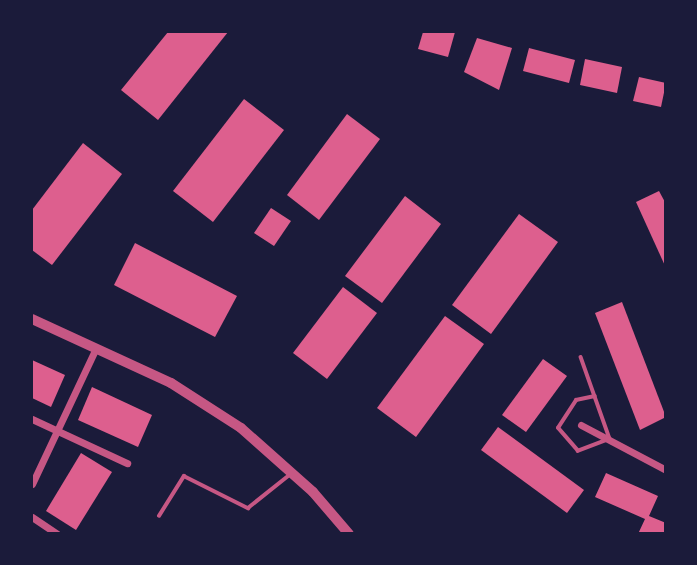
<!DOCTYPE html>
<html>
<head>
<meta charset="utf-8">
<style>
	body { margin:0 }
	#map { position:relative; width:697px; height:565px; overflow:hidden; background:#1b1b3a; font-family:Cabin,sans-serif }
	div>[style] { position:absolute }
	.building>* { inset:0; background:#dd5f8e }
	.service>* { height:3.5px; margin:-1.75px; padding:0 1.75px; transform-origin:1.75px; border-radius:1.75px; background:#c65784 }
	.minor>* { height:7px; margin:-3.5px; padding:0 3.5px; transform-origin:3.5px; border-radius:3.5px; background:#c65784 }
	.tertiary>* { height:10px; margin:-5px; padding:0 5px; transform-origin:5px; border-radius:5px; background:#c65784 }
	span { translate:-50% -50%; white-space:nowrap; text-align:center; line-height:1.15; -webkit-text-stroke:5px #1b1b3a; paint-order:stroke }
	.frame { position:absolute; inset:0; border:33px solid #1b1b3a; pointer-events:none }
</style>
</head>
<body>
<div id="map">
	<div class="building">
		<i style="clip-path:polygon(168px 32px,228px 32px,158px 120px,121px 90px)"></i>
		<i style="clip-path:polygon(423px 32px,455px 32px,448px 57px,418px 49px)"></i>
		<i style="clip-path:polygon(477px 38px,512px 48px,499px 90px,464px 72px)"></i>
		<i style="clip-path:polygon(529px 48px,575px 60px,569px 83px,523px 71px)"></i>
		<i style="clip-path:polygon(585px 59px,622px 67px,617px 93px,580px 85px)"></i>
		<i style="clip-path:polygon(639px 77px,666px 83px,661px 107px,633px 101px)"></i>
		<i style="clip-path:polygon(244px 99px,284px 130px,213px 222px,173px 191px)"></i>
		<i style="clip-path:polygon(347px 114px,380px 139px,319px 220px,287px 195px)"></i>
		<i style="clip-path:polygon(83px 143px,122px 174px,52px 265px,32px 250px,32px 210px)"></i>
		<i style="clip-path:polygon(659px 191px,666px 204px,666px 268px,636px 202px)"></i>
		<i style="clip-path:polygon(405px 196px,441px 224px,382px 303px,345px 276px)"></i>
		<i style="clip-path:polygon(271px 208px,291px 221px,274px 246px,254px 233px)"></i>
		<i style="clip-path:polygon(519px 214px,558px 242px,491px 334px,452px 305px)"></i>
		<i style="clip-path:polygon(135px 243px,237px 296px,215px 337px,114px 285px)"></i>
		<i style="clip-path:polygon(343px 287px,377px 313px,327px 379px,293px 353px)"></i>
		<i style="clip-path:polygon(622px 302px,666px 417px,640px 430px,595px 313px)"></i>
		<i style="clip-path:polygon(445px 316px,484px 344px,416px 437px,377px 408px)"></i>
		<i style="clip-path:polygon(543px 359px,567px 376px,526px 432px,502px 415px)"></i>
		<i style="clip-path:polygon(32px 360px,65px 375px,51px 407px,32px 398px)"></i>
		<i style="clip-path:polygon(92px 387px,152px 415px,138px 447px,78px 420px)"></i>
		<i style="clip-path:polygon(498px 427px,584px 490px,567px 513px,481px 450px)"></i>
		<i style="clip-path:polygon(81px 453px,112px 472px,76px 530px,46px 511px)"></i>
		<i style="clip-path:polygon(606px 473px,658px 496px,649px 516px,666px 523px,666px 534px,638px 534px,645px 519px,595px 497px)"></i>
	</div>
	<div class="service">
		<i style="left:581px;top:357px;width:87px;rotate:70.5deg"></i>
		<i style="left:610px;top:439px;width:34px;rotate:159deg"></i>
		<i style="left:578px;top:451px;width:30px;rotate:-131deg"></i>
		<i style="left:558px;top:428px;width:33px;rotate:-57deg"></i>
		<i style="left:576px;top:400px;width:19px;rotate:-12deg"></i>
		<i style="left:159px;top:516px;width:47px;rotate:-58deg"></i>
		<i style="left:184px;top:476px;width:72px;rotate:26.6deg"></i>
		<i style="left:248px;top:508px;width:56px;rotate:-38.5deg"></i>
	</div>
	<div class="minor">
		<i style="left:32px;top:419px;width:105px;rotate:24.9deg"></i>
		<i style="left:581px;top:425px;width:96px;rotate:27.9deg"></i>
		<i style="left:32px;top:484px;width:150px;rotate:-64.8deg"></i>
		<i style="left:32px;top:517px;width:30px;rotate:34deg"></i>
	</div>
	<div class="tertiary">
		<i style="left:32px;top:319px;width:153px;rotate:24.7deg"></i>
		<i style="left:171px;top:383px;width:83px;rotate:32.7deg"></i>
		<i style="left:241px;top:428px;width:96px;rotate:41.6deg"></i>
		<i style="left:313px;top:492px;width:55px;rotate:49.4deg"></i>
	</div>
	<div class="frame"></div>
</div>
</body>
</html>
